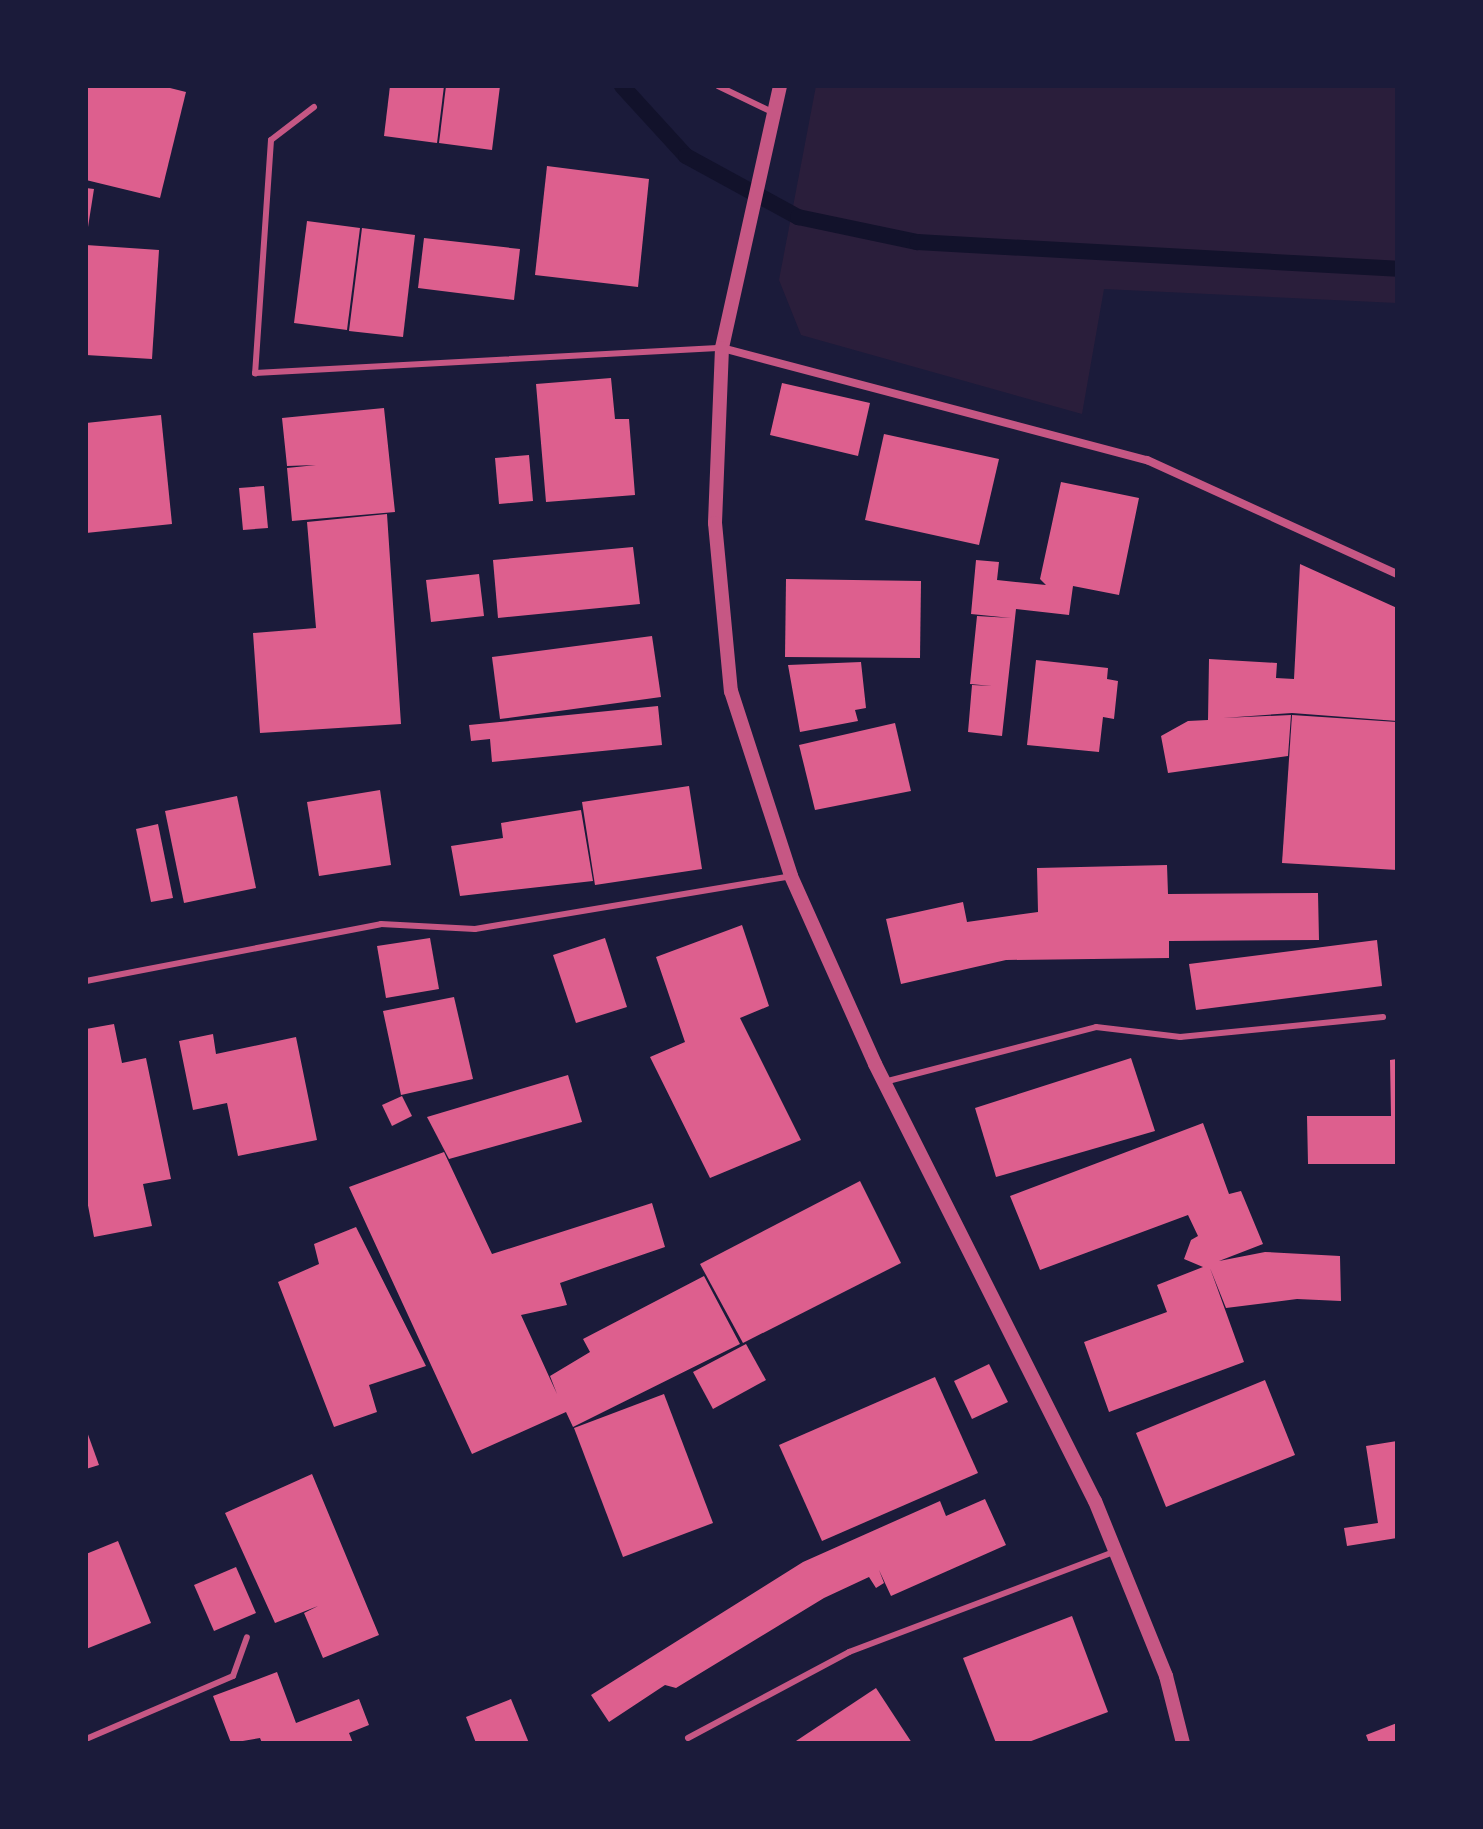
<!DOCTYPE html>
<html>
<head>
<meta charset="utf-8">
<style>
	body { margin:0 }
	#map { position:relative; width:1483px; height:1829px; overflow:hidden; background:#1b1b3a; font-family:Helvetica,sans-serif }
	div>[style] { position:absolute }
	.green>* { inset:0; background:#2a1e3b }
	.stream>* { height:16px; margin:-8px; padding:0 8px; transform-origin:8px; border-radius:8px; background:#12122b }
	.building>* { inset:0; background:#dd5f8e }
	.service>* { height:6px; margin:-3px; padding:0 3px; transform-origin:3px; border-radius:3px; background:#c65784 }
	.minor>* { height:8px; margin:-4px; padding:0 4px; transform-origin:4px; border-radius:4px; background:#c65784 }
	.tertiary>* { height:14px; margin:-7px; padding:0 7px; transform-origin:7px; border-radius:7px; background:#c65784 }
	span { translate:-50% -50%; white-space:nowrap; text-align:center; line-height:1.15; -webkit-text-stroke:8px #1b1b3a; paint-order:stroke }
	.frame { position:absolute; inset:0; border:88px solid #1b1b3a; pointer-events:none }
</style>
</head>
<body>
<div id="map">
	<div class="green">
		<i style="clip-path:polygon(816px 86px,1397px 86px,1397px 303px,1104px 289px,1082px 414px,801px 335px,779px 280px)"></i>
	</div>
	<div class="stream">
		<i style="left:622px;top:86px;width:95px;rotate:47.6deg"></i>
		<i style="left:686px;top:156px;width:128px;rotate:28.6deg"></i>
		<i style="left:798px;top:217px;width:122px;rotate:11.9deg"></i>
		<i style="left:917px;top:242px;width:481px;rotate:3.2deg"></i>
	</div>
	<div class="building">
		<i style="clip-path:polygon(86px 86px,162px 86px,186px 92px,160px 198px,86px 180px)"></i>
		<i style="clip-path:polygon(390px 86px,444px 86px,437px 143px,384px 136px)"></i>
		<i style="clip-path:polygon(446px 86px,500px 86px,492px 150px,439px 143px)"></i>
		<i style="clip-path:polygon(547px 166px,649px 179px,638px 287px,535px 275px)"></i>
		<i style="clip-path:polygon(86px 188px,94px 189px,88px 227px,86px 227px)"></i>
		<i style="clip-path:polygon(307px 221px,360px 228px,347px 330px,294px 323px)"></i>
		<i style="clip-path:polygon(362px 228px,415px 235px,403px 337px,349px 331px)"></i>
		<i style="clip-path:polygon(424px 238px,520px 249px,514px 300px,418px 288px)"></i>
		<i style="clip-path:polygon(86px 245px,159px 250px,152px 359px,86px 355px)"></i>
		<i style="clip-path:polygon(611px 378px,615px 419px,629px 419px,635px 495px,546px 502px,536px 384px)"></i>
		<i style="clip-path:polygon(782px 383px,870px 403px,858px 456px,770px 435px)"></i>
		<i style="clip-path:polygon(384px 408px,395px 512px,292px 521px,287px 468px,316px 465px,287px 466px,282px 418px)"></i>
		<i style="clip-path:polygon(161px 415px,172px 524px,86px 533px,86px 423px)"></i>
		<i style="clip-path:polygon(884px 434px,999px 459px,979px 545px,865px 520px)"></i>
		<i style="clip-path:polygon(529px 455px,533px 501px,499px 504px,495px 458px)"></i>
		<i style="clip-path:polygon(1061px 482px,1139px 498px,1119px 595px,1073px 586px,1069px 615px,1016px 609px,1002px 736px,968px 732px,972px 685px,992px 686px,970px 684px,977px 616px,1011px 618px,971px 614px,976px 560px,999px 562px,997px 580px,1046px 585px,1040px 579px)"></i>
		<i style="clip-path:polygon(264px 486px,268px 528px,243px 530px,239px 488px)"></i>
		<i style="clip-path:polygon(387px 514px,401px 724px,260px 733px,253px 633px,316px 628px,307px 522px)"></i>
		<i style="clip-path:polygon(633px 547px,640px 604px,498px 618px,493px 560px)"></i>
		<i style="clip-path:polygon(1300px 564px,1397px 608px,1397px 721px,1292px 713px,1223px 718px,1291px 715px,1288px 756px,1168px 773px,1161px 736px,1188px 721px,1208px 720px,1209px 659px,1277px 663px,1276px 678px,1294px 679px)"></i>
		<i style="clip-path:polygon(479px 574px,484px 616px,431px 622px,426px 580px)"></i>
		<i style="clip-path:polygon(786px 579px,921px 581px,920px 658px,785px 657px)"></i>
		<i style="clip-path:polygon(652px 636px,661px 697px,500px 719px,492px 657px)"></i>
		<i style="clip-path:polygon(1036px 660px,1108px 668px,1107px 679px,1118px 681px,1114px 719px,1103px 717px,1099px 752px,1027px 745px)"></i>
		<i style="clip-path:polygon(861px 662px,866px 708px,855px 710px,858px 721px,800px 732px,788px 665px)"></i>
		<i style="clip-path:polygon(658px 706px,662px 745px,492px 762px,490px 739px,471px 741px,469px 725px)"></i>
		<i style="clip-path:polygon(1292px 715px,1397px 722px,1397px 870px,1282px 863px)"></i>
		<i style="clip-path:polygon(895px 723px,911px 791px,815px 810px,799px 745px)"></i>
		<i style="clip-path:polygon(689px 786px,702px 869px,595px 885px,582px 802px)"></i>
		<i style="clip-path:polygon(380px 790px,391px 865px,319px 876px,307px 802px)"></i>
		<i style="clip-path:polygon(237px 796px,256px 888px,184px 903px,165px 811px)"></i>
		<i style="clip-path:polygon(581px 810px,593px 881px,460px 896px,451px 846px,503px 838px,501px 823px)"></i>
		<i style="clip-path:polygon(158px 824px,173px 898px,151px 902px,136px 829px)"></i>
		<i style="clip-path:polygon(1167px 865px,1168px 894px,1318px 893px,1319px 940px,1169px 941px,1169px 958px,1006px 960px,901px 984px,886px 919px,963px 902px,967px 922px,1038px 912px,1037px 868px)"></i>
		<i style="clip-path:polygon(742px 925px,769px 1006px,740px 1018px,801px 1140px,710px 1178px,650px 1057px,685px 1042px,656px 957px)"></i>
		<i style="clip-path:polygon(430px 938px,439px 989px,386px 998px,377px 946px)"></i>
		<i style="clip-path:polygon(605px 938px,627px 1007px,576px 1023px,553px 955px)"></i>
		<i style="clip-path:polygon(1377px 940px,1382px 986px,1196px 1010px,1189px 964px)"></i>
		<i style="clip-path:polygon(454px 997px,473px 1079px,401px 1095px,383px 1011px)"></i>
		<i style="clip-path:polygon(114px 1024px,122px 1063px,146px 1058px,171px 1179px,143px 1184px,152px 1226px,94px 1237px,86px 1195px,86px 1029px)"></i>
		<i style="clip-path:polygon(213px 1034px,216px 1054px,296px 1037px,317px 1140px,238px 1156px,227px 1103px,193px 1110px,179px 1041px)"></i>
		<i style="clip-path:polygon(1131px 1058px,1155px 1131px,996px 1177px,975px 1108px)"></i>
		<i style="clip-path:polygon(1397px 1059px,1397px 1164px,1308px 1164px,1307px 1116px,1391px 1116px,1390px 1060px)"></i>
		<i style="clip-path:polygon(568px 1075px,582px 1122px,449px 1159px,427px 1117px)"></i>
		<i style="clip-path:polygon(402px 1096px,412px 1116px,392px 1126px,382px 1105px)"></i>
		<i style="clip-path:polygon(1203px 1123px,1229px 1194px,1241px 1191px,1263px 1244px,1219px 1261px,1265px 1252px,1340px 1256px,1341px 1301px,1297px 1299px,1226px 1308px,1210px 1268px,1244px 1362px,1109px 1412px,1084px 1342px,1167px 1312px,1157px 1285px,1203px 1267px,1184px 1259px,1191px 1240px,1198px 1236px,1188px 1215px,1040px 1270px,1010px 1196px)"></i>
		<i style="clip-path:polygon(444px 1152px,492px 1254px,652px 1203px,665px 1247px,560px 1283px,567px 1305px,521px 1315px,557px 1394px,550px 1376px,590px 1352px,583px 1339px,704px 1276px,740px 1344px,573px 1427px,566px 1412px,472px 1454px,349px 1187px)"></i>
		<i style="clip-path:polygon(860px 1181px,901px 1263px,743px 1343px,700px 1264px)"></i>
		<i style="clip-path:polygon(356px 1227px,426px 1366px,369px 1385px,377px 1412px,334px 1427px,278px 1282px,319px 1264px,314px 1244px)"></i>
		<i style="clip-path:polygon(746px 1344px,766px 1380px,713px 1409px,693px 1372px)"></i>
		<i style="clip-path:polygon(989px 1364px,1008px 1402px,972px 1419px,954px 1381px)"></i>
		<i style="clip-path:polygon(935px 1377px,978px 1473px,822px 1541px,779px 1445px)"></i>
		<i style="clip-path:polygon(1265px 1380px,1295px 1455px,1166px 1507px,1136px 1433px)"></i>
		<i style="clip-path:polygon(664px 1394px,713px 1523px,623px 1557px,574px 1428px)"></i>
		<i style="clip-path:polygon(86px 1429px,99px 1465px,86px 1469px)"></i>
		<i style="clip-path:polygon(1397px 1441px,1397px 1538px,1347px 1546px,1344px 1528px,1378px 1523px,1366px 1446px)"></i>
		<i style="clip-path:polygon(312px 1474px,379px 1635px,323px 1658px,304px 1613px,318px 1606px,275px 1623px,225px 1513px)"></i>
		<i style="clip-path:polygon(985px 1499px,1006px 1545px,891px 1596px,879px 1570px,884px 1583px,876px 1588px,869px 1577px,824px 1598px,676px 1688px,665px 1685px,609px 1722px,591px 1695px,803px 1562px,940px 1501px,946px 1516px)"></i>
		<i style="clip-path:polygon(118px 1541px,151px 1623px,86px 1649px,86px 1554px)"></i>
		<i style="clip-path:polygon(236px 1567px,256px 1613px,214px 1631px,194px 1585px)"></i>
		<i style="clip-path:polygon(1072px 1616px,1108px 1712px,1026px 1743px,996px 1743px,963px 1658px)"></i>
		<i style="clip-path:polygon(277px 1672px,296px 1723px,359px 1699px,369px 1725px,349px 1733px,353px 1743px,262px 1743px,260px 1738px,231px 1743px,213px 1696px)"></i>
		<i style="clip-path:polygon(876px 1688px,912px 1743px,793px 1743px)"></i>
		<i style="clip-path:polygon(511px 1699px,529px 1743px,476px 1743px,466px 1717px)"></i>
		<i style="clip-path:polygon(1397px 1723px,1397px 1743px,1369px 1743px,1366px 1735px)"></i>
	</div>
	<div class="service">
		<i style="left:718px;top:86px;width:60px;rotate:25.7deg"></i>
		<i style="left:314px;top:107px;width:54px;rotate:142.5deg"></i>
		<i style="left:271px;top:140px;width:234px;rotate:93.9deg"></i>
		<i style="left:255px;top:373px;width:468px;rotate:-3.1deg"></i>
		<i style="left:86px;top:981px;width:300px;rotate:-10.9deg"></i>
		<i style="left:381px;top:924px;width:94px;rotate:3deg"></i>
		<i style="left:475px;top:929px;width:320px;rotate:-9.5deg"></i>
		<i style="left:884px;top:1082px;width:219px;rotate:-14.5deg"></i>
		<i style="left:1096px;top:1027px;width:85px;rotate:6.8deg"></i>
		<i style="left:1180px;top:1037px;width:204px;rotate:-5.6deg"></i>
		<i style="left:688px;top:1738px;width:183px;rotate:-28.1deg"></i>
		<i style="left:849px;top:1652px;width:285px;rotate:-20.7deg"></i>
		<i style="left:86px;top:1739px;width:160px;rotate:-23.2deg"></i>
		<i style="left:233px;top:1676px;width:41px;rotate:-70.3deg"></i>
	</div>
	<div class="minor">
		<i style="left:722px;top:348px;width:440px;rotate:14.8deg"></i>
		<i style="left:1147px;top:460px;width:275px;rotate:24.5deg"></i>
	</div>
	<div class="tertiary">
		<i style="left:780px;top:86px;width:268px;rotate:102.5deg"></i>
		<i style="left:722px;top:348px;width:175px;rotate:92.3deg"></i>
		<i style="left:715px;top:523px;width:169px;rotate:84.6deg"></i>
		<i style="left:731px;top:691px;width:194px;rotate:72deg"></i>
		<i style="left:791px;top:876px;width:206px;rotate:65.9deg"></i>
		<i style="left:875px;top:1064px;width:489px;rotate:63.3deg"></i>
		<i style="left:1095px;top:1501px;width:189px;rotate:67.9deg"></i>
		<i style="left:1166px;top:1676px;width:69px;rotate:75.8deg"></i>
	</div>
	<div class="frame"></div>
</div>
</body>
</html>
